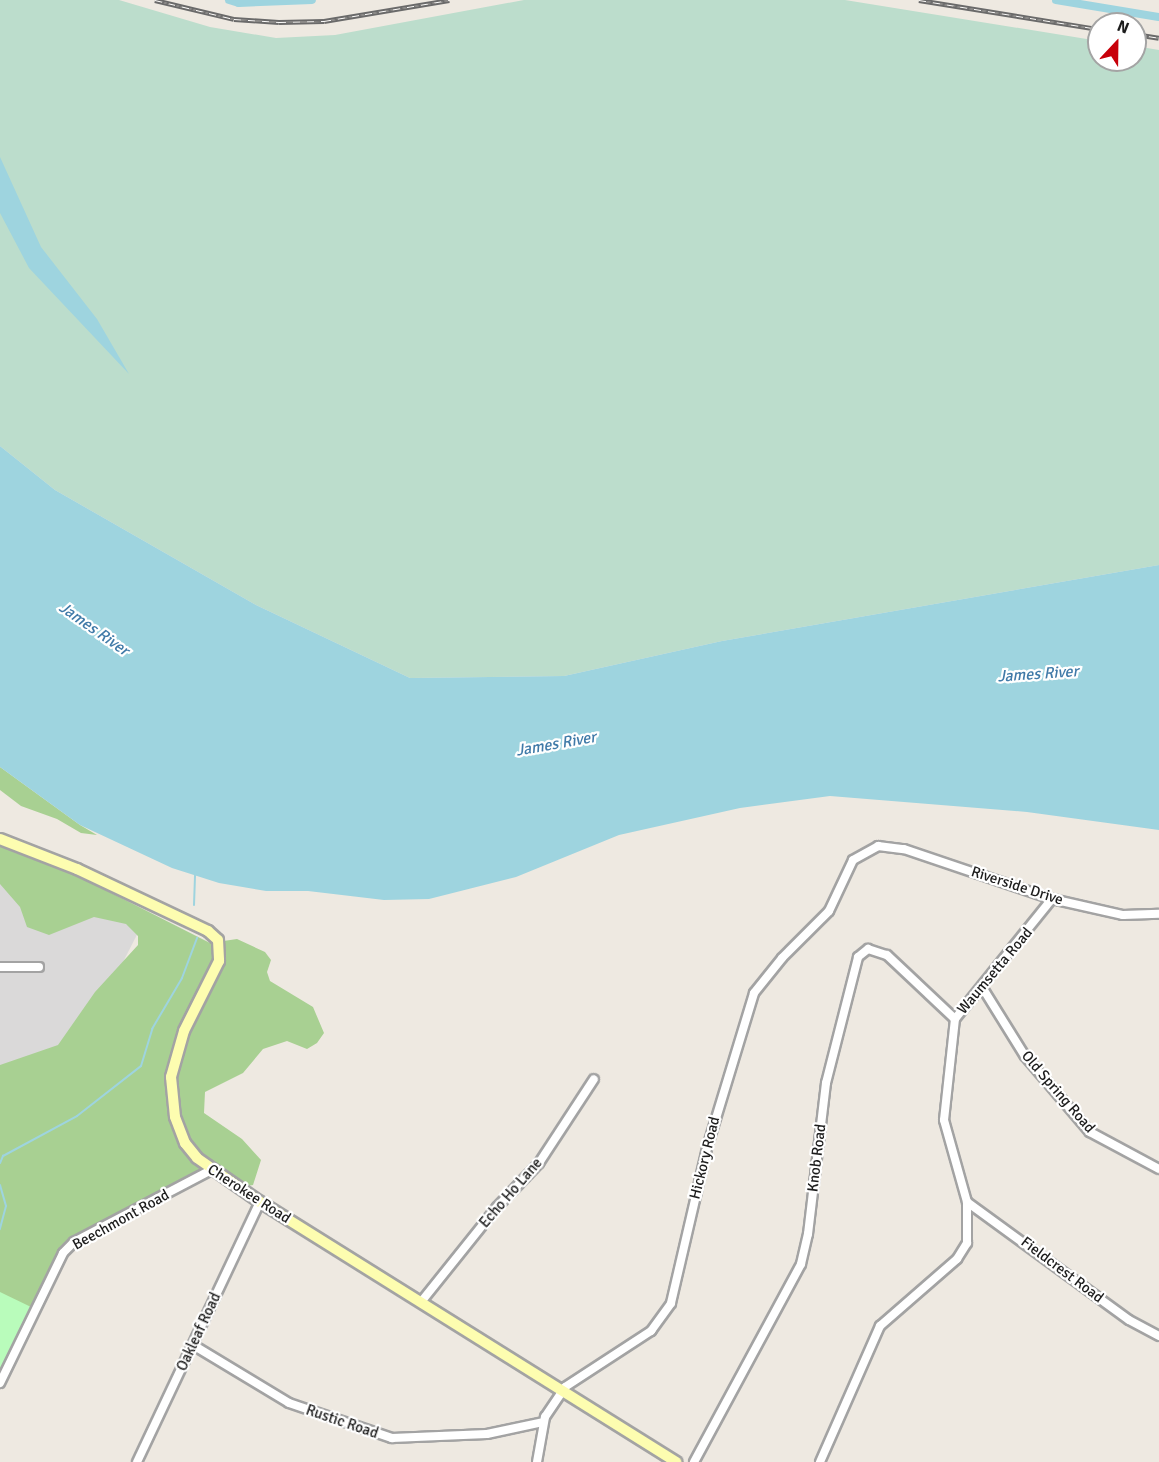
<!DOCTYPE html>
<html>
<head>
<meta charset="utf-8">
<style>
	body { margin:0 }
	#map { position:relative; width:1159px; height:1462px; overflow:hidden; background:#eee9e1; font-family:Signika,sans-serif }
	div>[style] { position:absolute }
	.residential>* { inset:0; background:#dad9d9 }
	.forest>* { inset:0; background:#a8d092 }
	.wetland>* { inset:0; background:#bcddcc }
	.park>* { inset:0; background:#b9fcbb }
	.water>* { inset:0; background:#9ed4df }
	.stream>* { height:2px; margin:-1px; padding:0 1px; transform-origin:1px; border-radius:1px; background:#9ed4df }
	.canal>* { height:8px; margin:-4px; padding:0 4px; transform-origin:4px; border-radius:4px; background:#9ed4df }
	.roads { filter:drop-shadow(2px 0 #a3a3a3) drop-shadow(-2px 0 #a3a3a3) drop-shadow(0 2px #a3a3a3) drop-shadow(0 -2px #a3a3a3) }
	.street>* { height:8px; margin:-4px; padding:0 4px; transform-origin:4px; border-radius:4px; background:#fff }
	.secondary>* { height:10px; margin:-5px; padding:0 5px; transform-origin:5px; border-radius:5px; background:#fdfdb0 }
	.rail>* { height:4.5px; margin-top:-2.25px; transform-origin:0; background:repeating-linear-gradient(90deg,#fff 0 7px,#6a6a6a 0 14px); box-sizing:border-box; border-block:2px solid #6a6a6a }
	span { translate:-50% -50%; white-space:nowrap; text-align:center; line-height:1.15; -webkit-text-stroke:4.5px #fff; paint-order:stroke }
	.street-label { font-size:15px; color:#1c1c1c }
	.water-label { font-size:16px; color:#407aa8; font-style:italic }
	.north { position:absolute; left:1087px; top:12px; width:60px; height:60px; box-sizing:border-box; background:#fff; border:2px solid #a4a4a4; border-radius:50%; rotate:22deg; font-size:16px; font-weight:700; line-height:24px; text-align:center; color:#1c1c1c }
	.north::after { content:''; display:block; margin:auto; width:21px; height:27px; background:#c8000a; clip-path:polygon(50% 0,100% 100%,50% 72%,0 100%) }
</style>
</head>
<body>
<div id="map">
	<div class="residential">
		<i style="clip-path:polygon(0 851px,146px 917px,70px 1066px,0 1092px)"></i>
	</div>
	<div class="forest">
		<i style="clip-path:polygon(0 767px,80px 825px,97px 835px,81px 833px,57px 819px,21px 806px,0 790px)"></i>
		<i style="clip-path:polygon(0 845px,72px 873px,210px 943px,237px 939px,265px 952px,271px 960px,267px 972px,270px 981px,313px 1007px,324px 1033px,317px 1043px,307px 1049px,287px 1041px,263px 1049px,243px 1073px,205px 1092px,204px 1113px,242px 1139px,261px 1160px,253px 1185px,247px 1186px,213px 1165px,69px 1238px,0 1370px,0 1065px,58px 1045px,95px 992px,138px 945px,138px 936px,126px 924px,94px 917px,49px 935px,27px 927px,20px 907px,0 884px)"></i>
	</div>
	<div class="wetland">
		<i style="clip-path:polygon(0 0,119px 0,210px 27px,276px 38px,335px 35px,524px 0,845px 0,1099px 41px,1099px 60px,1135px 60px,1135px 46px,1159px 50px,1159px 565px,722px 641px,564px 676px,410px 678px,256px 605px,55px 490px,0 446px)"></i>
	</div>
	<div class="park">
		<i style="clip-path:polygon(0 1292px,31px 1307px,0 1370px)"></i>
	</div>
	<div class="water">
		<i style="clip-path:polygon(0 157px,41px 247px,97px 319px,129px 374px,29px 268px,0 213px)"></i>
		<i style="clip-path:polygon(0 446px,55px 490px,256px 605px,410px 678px,564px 676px,722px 641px,1159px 565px,1159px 830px,1027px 812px,830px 796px,740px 808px,619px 835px,516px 877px,429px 899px,384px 900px,308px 891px,266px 891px,219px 883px,172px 868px,80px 825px,0 767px)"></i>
	</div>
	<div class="stream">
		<i style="left:194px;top:905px;width:33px;rotate:-88deg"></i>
		<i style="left:0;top:1163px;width:8px;rotate:-67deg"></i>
		<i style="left:3px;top:1156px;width:84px;rotate:-28.4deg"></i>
		<i style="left:77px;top:1116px;width:81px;rotate:-38deg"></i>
		<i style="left:141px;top:1066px;width:39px;rotate:-73deg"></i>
		<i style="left:152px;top:1029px;width:59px;rotate:-59.5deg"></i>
		<i style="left:182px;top:978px;width:43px;rotate:-69.4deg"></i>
		<i style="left:0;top:1185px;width:22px;rotate:74deg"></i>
		<i style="left:6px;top:1206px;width:24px;rotate:105deg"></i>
	</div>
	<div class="canal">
		<i style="left:229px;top:0;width:10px;rotate:17deg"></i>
		<i style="left:239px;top:3px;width:73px;rotate:-2.4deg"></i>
		<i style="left:1056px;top:0;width:104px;rotate:9.4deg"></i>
	</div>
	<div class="roads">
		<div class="street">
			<i style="left:0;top:967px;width:39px"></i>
			<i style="left:982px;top:987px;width:81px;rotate:58.1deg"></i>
			<i style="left:1025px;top:1056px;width:100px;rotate:49.5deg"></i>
			<i style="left:1090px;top:1132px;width:78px;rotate:28.2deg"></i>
			<i style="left:967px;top:1202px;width:200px;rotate:36.1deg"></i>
			<i style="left:1129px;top:1320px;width:34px;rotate:28deg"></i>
			<i style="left:421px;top:1302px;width:122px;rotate:-51.3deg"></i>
			<i style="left:497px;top:1207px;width:61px;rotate:-46.3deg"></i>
			<i style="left:539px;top:1163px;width:100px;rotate:-56.8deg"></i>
			<i style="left:193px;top:1345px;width:112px;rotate:31.1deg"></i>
			<i style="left:289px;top:1403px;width:109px;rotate:18.8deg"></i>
			<i style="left:392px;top:1438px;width:95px;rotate:-2.4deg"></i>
			<i style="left:487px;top:1434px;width:57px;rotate:-12.1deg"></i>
			<i style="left:0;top:1383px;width:144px;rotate:-64.1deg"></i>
			<i style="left:63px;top:1253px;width:16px;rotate:-45deg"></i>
			<i style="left:74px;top:1242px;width:155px;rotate:-27.7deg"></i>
			<i style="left:137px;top:1462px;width:288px;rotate:-64.7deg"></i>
			<i style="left:537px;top:1462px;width:46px;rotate:-79.9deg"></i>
			<i style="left:545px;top:1417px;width:36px;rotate:-56deg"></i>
			<i style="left:565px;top:1387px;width:103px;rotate:-33.1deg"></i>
			<i style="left:651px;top:1331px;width:34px;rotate:-54deg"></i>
			<i style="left:671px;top:1303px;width:159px;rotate:-76.9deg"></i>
			<i style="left:707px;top:1148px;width:162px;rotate:-73.1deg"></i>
			<i style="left:754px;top:993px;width:45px;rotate:-51.3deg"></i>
			<i style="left:782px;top:958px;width:66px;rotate:-45deg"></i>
			<i style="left:829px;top:911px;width:56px;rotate:-64.8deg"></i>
			<i style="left:853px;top:860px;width:29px;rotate:-29deg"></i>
			<i style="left:878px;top:846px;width:26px;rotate:7deg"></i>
			<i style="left:904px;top:849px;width:156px;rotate:18.7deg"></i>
			<i style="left:1052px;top:899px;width:73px;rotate:12.7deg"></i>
			<i style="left:1123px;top:915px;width:36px;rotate:-2deg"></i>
			<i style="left:694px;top:1462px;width:225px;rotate:-61.6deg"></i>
			<i style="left:801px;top:1264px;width:31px;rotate:-77deg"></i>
			<i style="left:808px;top:1234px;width:152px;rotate:-83.2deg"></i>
			<i style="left:826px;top:1083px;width:130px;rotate:-75.7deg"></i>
			<i style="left:858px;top:957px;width:13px;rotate:-39deg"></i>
			<i style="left:868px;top:949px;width:20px;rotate:18deg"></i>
			<i style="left:887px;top:955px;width:93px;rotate:43.3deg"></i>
			<i style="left:820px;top:1462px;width:149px;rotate:-66.2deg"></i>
			<i style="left:880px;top:1326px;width:102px;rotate:-41deg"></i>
			<i style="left:957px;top:1259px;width:19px;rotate:-58deg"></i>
			<i style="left:967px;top:1243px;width:41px;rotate:-90deg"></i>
			<i style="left:967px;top:1202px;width:85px;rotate:-105.7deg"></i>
			<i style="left:944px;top:1120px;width:102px;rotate:-83.8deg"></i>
			<i style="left:955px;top:1019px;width:154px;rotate:-51.1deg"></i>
		</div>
		<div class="secondary">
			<i style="left:0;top:839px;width:83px;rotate:21.3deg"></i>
			<i style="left:77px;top:869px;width:145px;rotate:25.3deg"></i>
			<i style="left:208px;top:931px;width:13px;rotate:42deg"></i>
			<i style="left:218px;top:940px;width:21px;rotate:87deg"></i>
			<i style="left:219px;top:961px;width:78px;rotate:116.6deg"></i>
			<i style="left:184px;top:1031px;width:48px;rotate:105.8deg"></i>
			<i style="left:171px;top:1077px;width:40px;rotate:84.3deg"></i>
			<i style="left:175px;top:1117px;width:28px;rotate:69deg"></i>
			<i style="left:185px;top:1143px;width:19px;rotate:51deg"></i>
			<i style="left:197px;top:1158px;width:77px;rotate:34.9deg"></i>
			<i style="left:260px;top:1202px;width:491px;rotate:32deg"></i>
		</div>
	</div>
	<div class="rail">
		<i style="left:155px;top:0;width:81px;rotate:13.5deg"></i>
		<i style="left:234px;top:19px;width:45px;rotate:3.8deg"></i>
		<i style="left:279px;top:22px;width:45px;rotate:-1.3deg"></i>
		<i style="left:324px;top:21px;width:127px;rotate:-9.5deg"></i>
		<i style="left:919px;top:0;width:182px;rotate:9.2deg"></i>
		<i style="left:1135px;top:34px;width:24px;rotate:9deg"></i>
	</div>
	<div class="street-label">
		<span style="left:1017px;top:886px;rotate:18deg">Riverside Drive</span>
		<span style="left:995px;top:971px;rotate:-50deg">Waumsetta Road</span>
		<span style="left:1058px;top:1092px;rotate:49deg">Old Spring Road</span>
		<span style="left:705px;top:1158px;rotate:-76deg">Hickory Road</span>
		<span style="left:817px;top:1158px;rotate:-83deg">Knob Road</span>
		<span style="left:511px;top:1193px;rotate:-49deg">Echo Ho Lane</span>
		<span style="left:249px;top:1194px;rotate:33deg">Cherokee Road</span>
		<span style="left:121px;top:1220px;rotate:-29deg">Beechmont Road</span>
		<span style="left:1062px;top:1270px;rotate:37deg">Fieldcrest Road</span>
		<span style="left:199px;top:1332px;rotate:-65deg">Oakleaf Road</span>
		<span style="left:342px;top:1422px;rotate:19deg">Rustic Road</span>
	</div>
	<div class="water-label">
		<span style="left:94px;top:629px;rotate:35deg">James River</span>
		<span style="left:1038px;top:674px;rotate:-4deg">James River</span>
		<span style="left:556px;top:744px;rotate:-10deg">James River</span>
	</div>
	<div class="north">N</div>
</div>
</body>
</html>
